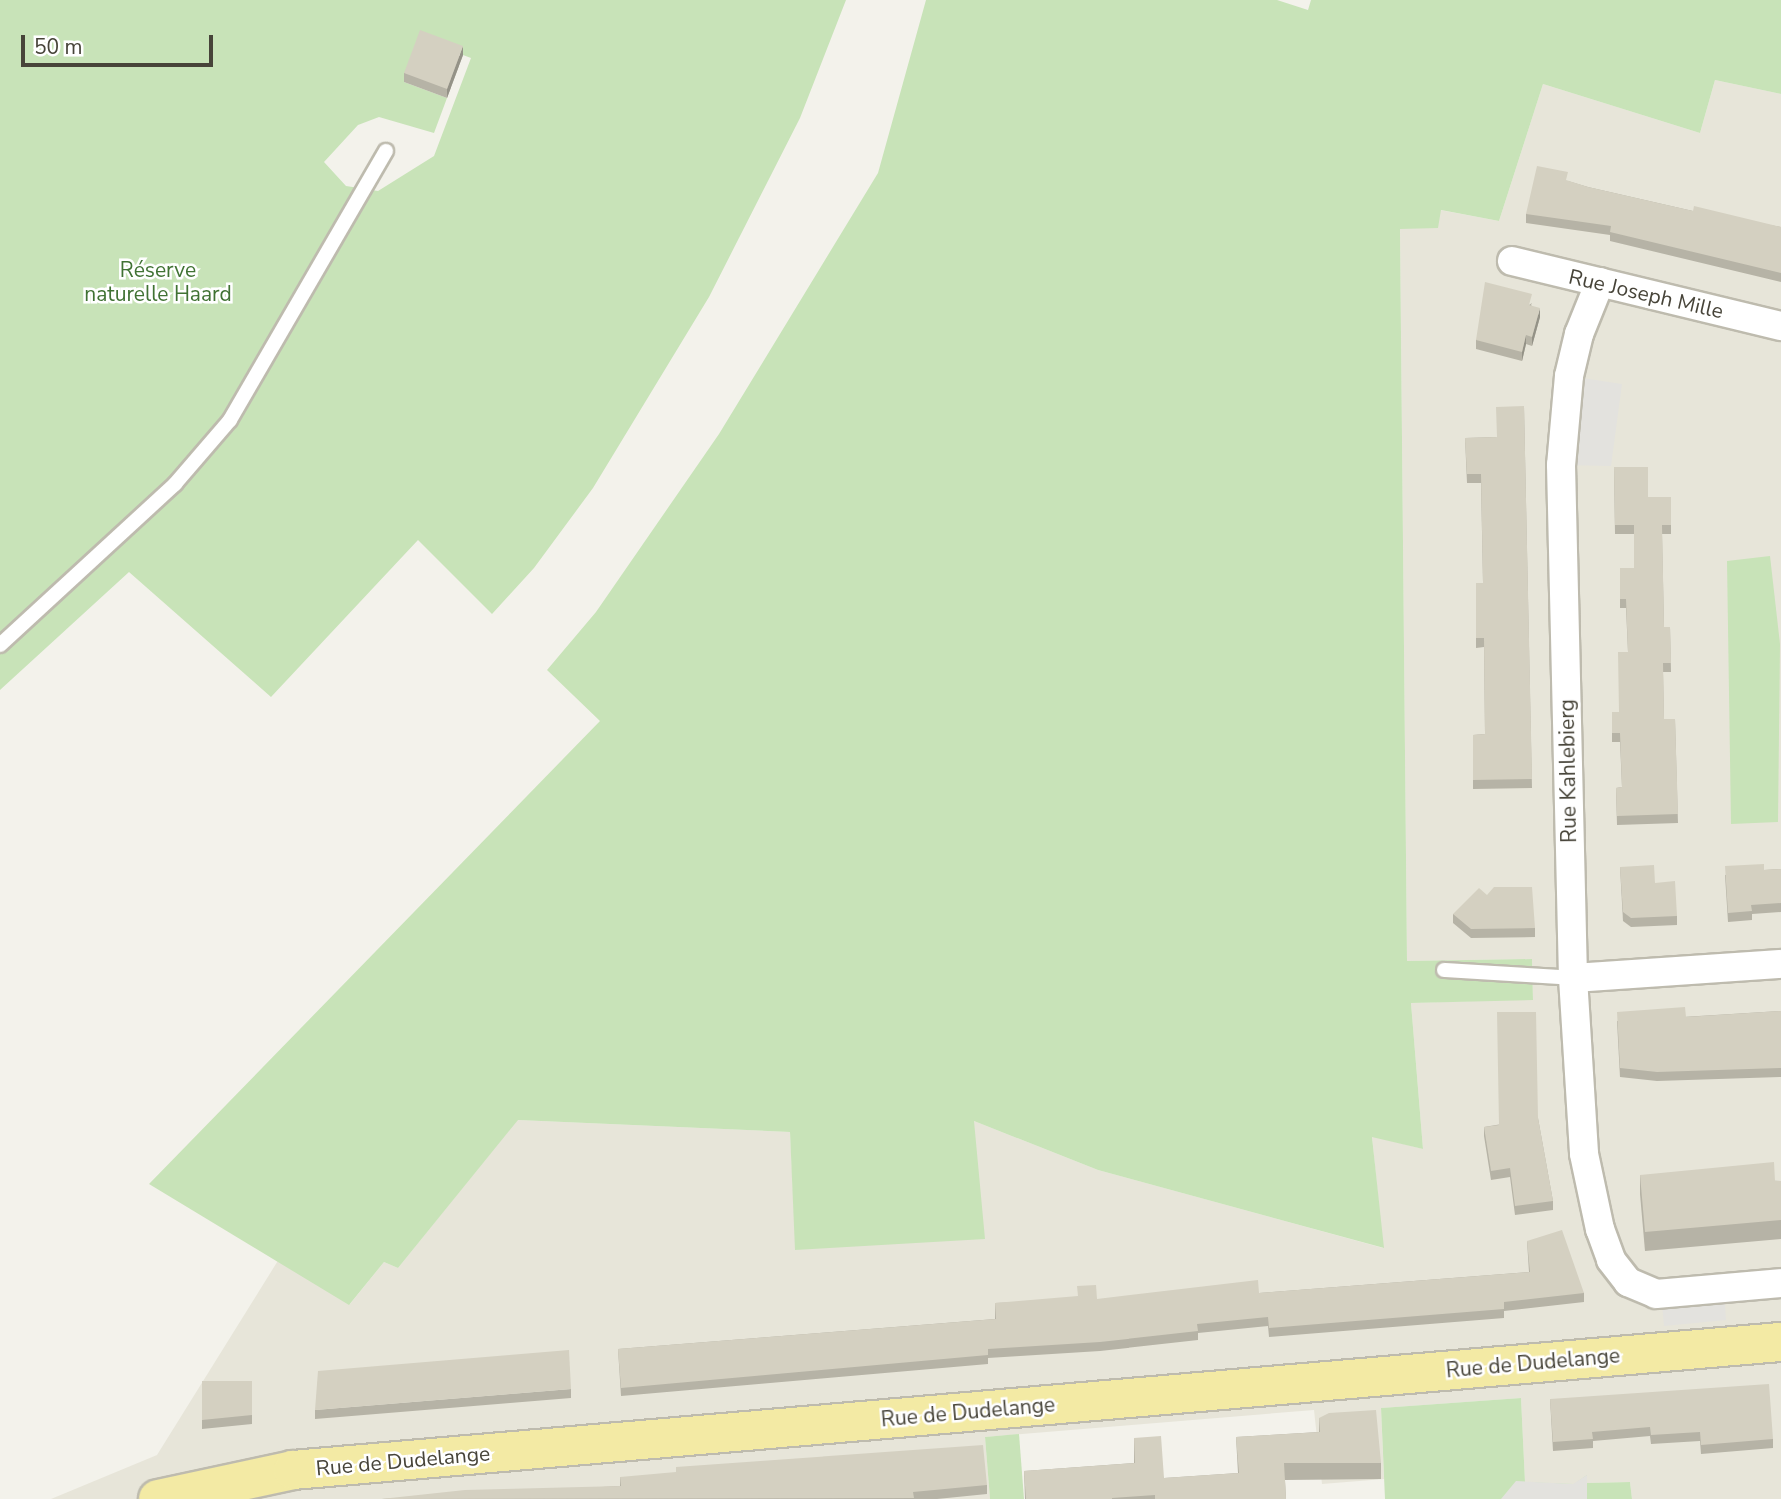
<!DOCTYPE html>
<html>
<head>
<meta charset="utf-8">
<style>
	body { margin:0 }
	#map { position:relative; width:1781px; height:1499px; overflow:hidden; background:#f3f2eb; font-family:"Nunito Sans",sans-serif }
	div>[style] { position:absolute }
	.residential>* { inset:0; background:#e7e5d9 }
	.green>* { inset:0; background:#c8e3b8 }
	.parking>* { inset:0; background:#e3e2de }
	.roads { filter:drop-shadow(2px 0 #bebbae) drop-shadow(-2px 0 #bebbae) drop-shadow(0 2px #bebbae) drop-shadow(0 -2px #bebbae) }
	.lane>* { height:14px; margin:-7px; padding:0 7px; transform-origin:7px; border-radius:7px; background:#fff }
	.street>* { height:28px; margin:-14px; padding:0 14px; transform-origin:14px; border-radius:14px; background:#fff }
	.primary>* { height:38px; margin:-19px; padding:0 19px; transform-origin:19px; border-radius:19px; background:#f3eaa4 }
	.wall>* { inset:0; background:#b6b3a6 }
	.shaded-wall>* { inset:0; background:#949287 }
	.building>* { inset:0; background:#d4d0c1 }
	span { translate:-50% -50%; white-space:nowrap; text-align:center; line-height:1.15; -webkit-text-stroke:5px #fff; paint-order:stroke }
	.park-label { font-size:21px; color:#407233 }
	.street-label { font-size:21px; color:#474439 }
	.scale { position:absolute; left:21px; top:35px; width:192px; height:32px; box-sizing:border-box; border:4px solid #474439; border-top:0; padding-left:9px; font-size:21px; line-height:24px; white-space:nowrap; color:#474439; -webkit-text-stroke:5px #fff; paint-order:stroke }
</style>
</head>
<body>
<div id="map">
	<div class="residential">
		<i style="clip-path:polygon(1715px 80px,1781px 94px,1781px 1499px,1632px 1499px,1630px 1482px,1587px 1483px,1587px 1476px,1574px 1484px,1525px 1482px,1521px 1398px,1381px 1408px,1384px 1479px,1322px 1484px,1314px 1410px,985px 1437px,990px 1499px,51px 1499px,157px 1455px,279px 1259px,350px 1304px,384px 1262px,398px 1268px,517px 1120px,790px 1132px,796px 1250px,974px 1121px,1098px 1170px,1383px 1248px,1372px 1136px,1423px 1149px,1411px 1003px,1533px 999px,1532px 959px,1407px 961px,1400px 228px,1440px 210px,1499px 221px,1543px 84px,1700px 133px)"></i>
	</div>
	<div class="green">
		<i style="clip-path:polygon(evenodd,0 0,846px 0,800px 118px,709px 297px,593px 488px,534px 568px,492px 614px,418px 540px,271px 697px,129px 572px,0 690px,0 0,420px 39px,471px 58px,434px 156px,378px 191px,346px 186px,324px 162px,358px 125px,379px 117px,434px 133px,447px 98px,404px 82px,420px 39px)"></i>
		<i style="clip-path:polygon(926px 0,1277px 0,1308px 10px,1311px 0,1781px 0,1781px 94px,1715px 80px,1700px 133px,1543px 84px,1499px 221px,1441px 210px,1438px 228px,1400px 229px,1407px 961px,1532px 959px,1533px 1000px,1411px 1003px,1423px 1149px,1372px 1137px,1384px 1248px,1098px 1170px,974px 1121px,985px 1239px,795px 1250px,790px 1132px,518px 1120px,398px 1268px,384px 1262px,349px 1305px,149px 1184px,600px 721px,547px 670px,596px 612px,719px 434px,878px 173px)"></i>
		<i style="clip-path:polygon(1770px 556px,1780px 644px,1778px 822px,1731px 824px,1727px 561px)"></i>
		<i style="clip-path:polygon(1521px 1398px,1525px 1482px,1574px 1484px,1587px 1475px,1587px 1483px,1630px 1482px,1632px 1499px,1385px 1499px,1381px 1408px)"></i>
		<i style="clip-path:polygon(1019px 1434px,1024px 1499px,990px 1499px,985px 1437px)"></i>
	</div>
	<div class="parking">
		<i style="clip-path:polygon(1569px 376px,1622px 384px,1611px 466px,1561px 465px)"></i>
		<i style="clip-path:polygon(1724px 1288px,1726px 1320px,1664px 1326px,1661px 1293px)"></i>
		<i style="clip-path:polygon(1587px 1475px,1587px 1499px,1501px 1499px,1516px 1481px,1573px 1484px)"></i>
	</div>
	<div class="roads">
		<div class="lane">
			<i style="left:0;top:645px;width:238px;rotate:-42.6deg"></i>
			<i style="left:175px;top:484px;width:84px;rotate:-49.3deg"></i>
			<i style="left:230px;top:420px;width:311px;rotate:-59.9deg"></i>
			<i style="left:1444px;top:970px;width:129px;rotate:3.5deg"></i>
		</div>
		<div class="street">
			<i style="left:1512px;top:261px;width:277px;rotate:13.6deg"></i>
			<i style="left:1600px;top:282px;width:56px;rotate:112deg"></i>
			<i style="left:1579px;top:334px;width:43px;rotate:103.4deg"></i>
			<i style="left:1569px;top:376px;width:89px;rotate:95.1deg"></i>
			<i style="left:1561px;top:465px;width:513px;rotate:88.66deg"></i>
			<i style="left:1573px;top:978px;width:176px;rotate:86.4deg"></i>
			<i style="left:1584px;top:1154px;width:77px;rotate:78deg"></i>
			<i style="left:1600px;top:1229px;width:33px;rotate:70deg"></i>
			<i style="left:1611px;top:1260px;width:28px;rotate:52deg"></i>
			<i style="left:1628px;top:1282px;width:30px;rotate:23deg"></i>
			<i style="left:1656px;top:1294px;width:125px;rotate:-5deg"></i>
			<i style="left:1573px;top:978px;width:208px;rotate:-3.9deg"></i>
		</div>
		<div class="primary">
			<i style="left:158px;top:1499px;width:138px;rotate:-12.1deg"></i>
			<i style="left:293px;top:1470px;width:1493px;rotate:-4.92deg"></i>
		</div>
	</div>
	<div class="wall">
		<i style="clip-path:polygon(463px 55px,447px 98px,404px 82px,404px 73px)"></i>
		<i style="clip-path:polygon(1568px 181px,1588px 187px,1693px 211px,1781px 227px,1781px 282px,1610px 241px,1610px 235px,1526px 223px,1526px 214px)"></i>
		<i style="clip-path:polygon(1532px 303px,1531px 305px,1540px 317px,1532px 346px,1526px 344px,1522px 361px,1476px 349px,1476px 340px)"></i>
		<i style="clip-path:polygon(1524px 406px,1532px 788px,1473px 789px,1473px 735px,1485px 734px,1484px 647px,1476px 648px,1476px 583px,1483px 583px,1481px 483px,1467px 483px,1465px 438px,1497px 437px)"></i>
		<i style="clip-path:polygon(1614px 467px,1648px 497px,1671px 497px,1671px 534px,1662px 534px,1664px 627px,1670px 627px,1671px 672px,1663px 672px,1664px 719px,1675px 719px,1678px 823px,1617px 825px,1616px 788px,1622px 787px,1620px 742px,1612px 742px,1612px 712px,1619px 712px,1628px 652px,1626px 608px,1620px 608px,1620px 568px,1634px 568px,1634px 534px,1615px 534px)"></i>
		<i style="clip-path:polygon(1620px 867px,1655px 883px,1677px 916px,1677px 925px,1631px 927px,1623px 921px)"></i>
		<i style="clip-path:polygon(1781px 869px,1781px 912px,1752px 914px,1752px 920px,1728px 922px,1725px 875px,1764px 870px)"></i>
		<i style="clip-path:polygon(1453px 914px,1535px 928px,1535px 937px,1471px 938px,1453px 923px)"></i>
		<i style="clip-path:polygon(1781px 1011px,1781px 1077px,1657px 1081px,1620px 1077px,1617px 1021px)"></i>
		<i style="clip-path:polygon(1538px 1118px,1553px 1201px,1553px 1210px,1515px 1215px,1510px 1177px,1491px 1180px,1484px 1136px,1484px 1127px)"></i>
		<i style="clip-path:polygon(1640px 1175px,1781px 1181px,1781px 1239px,1645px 1251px,1640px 1194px)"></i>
		<i style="clip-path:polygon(1527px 1241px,1584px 1293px,1584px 1302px,1504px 1311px,1504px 1318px,1269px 1337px,1268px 1326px,1198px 1333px,1198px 1340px,1100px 1351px,988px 1358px,988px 1364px,621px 1396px,618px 1349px,995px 1319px,995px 1303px,1259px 1293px,1529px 1272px)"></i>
		<i style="clip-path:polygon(252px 1381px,252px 1424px,202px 1429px,202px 1420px)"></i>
		<i style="clip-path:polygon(571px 1389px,571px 1398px,315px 1419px,315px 1410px)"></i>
		<i style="clip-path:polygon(1550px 1399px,1773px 1439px,1773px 1448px,1701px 1454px,1700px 1441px,1651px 1444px,1650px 1436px,1593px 1441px,1593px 1448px,1553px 1451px)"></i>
		<i style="clip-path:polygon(1319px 1418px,1381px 1463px,1381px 1479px,1285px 1480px,1286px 1499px,1025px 1499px,1024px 1471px,1134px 1463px,1134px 1438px,1164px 1478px,1238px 1473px,1236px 1437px,1319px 1432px)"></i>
		<i style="clip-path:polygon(620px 1477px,987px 1485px,987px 1494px,937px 1499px,381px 1499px,620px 1486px)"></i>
	</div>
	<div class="shaded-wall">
		<i style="clip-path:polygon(463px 46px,463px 55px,447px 98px,447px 89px)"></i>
		<i style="clip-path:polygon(1540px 308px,1540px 317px,1532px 346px,1532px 337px)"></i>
		<i style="clip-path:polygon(1526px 335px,1526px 344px,1522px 361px,1522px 352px)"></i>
	</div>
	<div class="building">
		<i style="clip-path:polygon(420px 30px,463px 46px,447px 89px,404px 73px)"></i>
		<i style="clip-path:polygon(1537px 166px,1568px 172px,1566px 180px,1588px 187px,1693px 211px,1694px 206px,1781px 227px,1781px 273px,1610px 232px,1611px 226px,1526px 214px)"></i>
		<i style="clip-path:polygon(1485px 282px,1532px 294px,1529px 305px,1540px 308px,1532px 337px,1526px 335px,1522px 352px,1476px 340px)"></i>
		<i style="clip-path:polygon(1524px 406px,1532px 779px,1473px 780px,1473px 735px,1485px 734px,1484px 638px,1476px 638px,1476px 583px,1483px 583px,1481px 474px,1467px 474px,1465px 438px,1497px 437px,1496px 407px)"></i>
		<i style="clip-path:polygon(1614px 467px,1648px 467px,1648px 497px,1671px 497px,1671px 525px,1662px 525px,1664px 627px,1670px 627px,1671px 663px,1663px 663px,1664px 719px,1675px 719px,1678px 814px,1617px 816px,1616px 788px,1622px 787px,1620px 733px,1612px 733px,1612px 712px,1619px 712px,1618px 652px,1628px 652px,1626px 599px,1620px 599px,1620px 568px,1634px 568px,1634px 525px,1615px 525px)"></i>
		<i style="clip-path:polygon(1764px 864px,1764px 870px,1781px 869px,1781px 903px,1751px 905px,1752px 911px,1728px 913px,1725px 866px)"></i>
		<i style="clip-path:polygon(1654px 865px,1655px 883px,1675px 881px,1677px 916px,1631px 918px,1623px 912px,1620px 867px)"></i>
		<i style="clip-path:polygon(1494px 887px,1532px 887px,1535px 928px,1471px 929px,1453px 914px,1479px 888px,1487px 895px)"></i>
		<i style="clip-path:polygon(1685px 1007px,1686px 1017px,1781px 1011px,1781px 1068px,1657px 1072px,1620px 1068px,1617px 1012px)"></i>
		<i style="clip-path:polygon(1497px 1012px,1536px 1012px,1538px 1118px,1553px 1201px,1515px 1206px,1510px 1168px,1491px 1171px,1484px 1127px,1499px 1125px)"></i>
		<i style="clip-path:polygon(1774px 1162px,1775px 1181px,1781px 1181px,1781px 1220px,1645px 1232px,1640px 1175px)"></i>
		<i style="clip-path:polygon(1562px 1230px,1584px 1293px,1504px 1302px,1504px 1309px,1269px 1328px,1268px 1317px,1197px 1324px,1198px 1331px,1100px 1342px,988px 1349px,988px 1355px,621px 1388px,618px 1349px,996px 1319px,995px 1303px,1078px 1296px,1077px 1286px,1096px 1285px,1097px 1299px,1258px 1280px,1259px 1293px,1530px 1272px,1527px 1241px)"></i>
		<i style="clip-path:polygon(569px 1350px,571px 1389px,315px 1410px,318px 1371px)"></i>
		<i style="clip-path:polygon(202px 1381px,252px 1381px,252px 1415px,202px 1420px)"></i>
		<i style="clip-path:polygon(1769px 1384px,1773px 1439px,1701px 1445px,1700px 1432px,1651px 1435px,1650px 1427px,1592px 1432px,1593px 1439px,1553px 1442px,1550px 1399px)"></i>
		<i style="clip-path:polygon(1376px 1410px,1381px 1463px,1284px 1463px,1286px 1499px,1155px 1499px,1155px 1495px,1112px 1498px,1112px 1499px,1026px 1499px,1024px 1471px,1135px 1463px,1134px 1438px,1161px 1436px,1164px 1478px,1239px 1473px,1236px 1437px,1320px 1432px,1319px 1418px,1329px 1413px)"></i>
		<i style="clip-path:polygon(983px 1445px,987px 1485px,913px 1492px,914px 1498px,381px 1499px,465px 1490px,621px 1486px,620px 1477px,676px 1472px,676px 1467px)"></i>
	</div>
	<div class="park-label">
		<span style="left:158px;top:282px">Réserve<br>naturelle Haard</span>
	</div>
	<div class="street-label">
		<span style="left:1646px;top:294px;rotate:13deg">Rue Joseph Mille</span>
		<span style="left:1568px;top:771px;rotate:-91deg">Rue Kahlebierg</span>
		<span style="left:1533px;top:1363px;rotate:-5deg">Rue de Dudelange</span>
		<span style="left:968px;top:1412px;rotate:-5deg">Rue de Dudelange</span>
		<span style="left:403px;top:1461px;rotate:-5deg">Rue de Dudelange</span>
	</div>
	<div class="scale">50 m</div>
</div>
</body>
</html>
